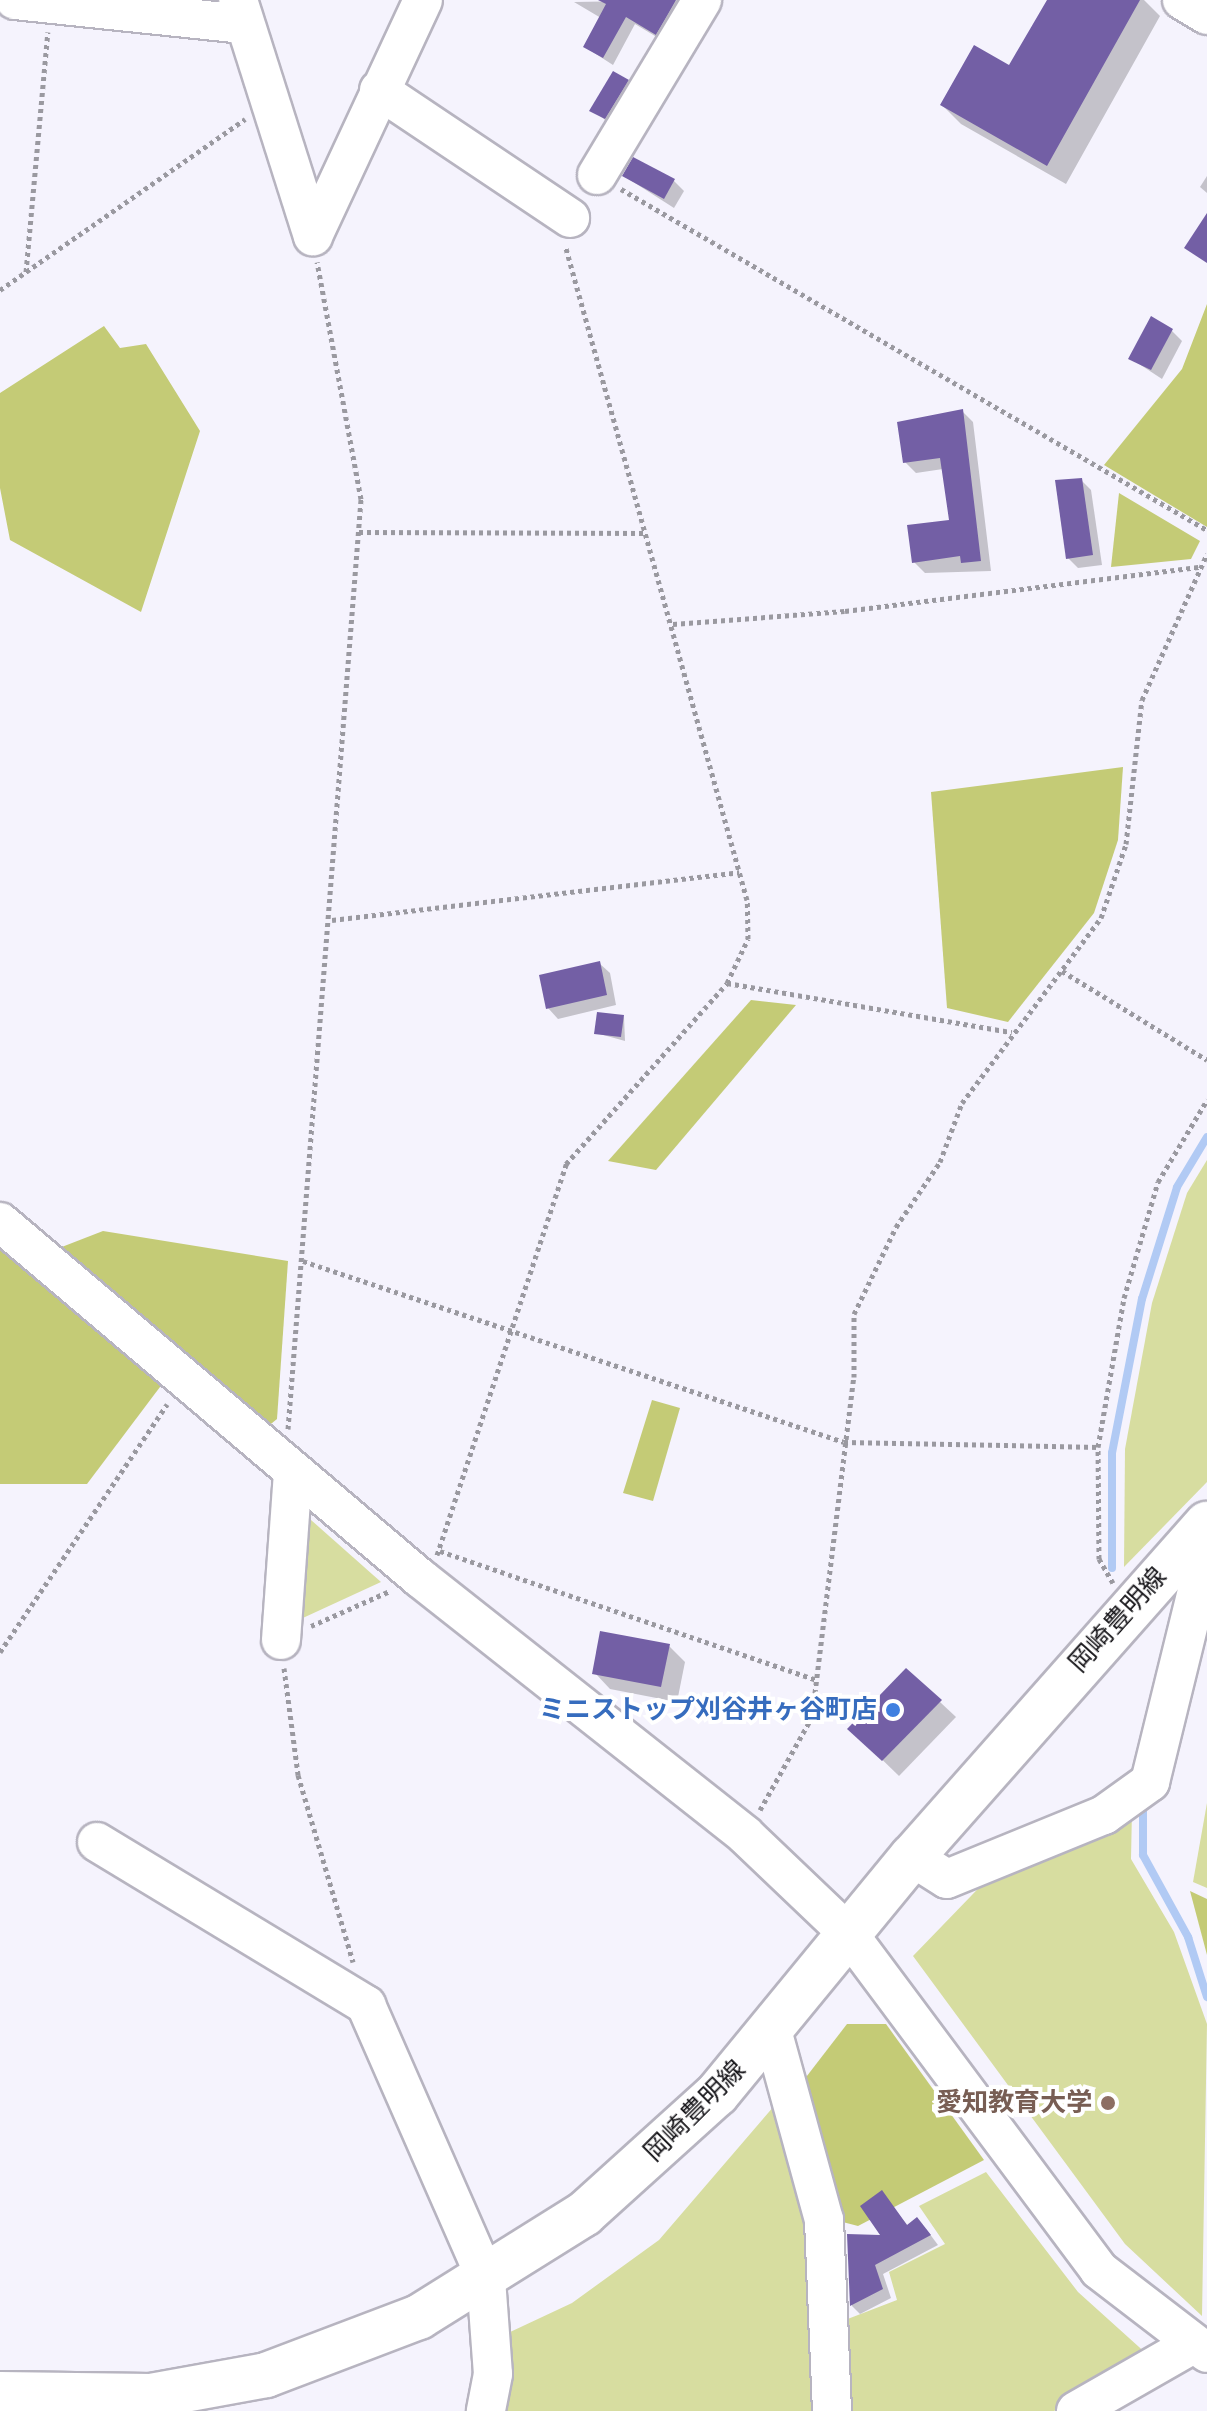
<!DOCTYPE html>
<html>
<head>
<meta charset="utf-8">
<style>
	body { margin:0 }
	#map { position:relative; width:1207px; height:2411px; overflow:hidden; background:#f5f3fd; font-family:"Work Sans","Noto Sans JP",sans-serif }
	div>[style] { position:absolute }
	.green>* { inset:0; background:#d7dda0 }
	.forest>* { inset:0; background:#c4cb76 }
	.shadow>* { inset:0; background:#0003 }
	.stream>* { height:8px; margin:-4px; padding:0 4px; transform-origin:4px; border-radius:4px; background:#b1caf4 }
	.building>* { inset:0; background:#735fa5 }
	.path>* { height:5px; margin-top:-2.5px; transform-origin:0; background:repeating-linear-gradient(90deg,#9a99a0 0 4px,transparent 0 8px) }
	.roads { filter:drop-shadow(2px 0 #b7b4c0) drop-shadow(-2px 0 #b7b4c0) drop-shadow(0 2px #b7b4c0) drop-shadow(0 -2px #b7b4c0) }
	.minor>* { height:38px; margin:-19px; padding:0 19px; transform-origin:19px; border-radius:19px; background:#fff }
	.major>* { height:44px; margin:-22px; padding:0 22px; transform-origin:22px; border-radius:22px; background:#fff }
	.dots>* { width:22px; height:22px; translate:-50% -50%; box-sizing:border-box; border:4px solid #fff; border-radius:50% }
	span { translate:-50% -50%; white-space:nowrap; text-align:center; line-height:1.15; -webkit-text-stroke:8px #fff; paint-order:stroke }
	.street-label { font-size:26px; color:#151418 }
	.shop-label { font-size:26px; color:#366cbe; font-weight:700 }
	.right { translate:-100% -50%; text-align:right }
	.education-label { font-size:26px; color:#785e54; font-weight:700 }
</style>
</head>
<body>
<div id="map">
	<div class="green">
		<i style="clip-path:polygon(1207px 1160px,1207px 1482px,1124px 1567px,1125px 1449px,1152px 1303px,1187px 1193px)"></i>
		<i style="clip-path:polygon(302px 1512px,381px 1582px,292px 1623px)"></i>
		<i style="clip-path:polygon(1207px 1803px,1207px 1888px,1193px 1882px)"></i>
		<i style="clip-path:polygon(1132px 1810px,1131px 1859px,1174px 1932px,1207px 2024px,1202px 2316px,1125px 2244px,913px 1956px,1000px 1866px,1030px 1867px,1111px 1830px)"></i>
		<i style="clip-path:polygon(781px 2098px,813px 2225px,819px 2411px,500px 2411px,504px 2335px,572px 2303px,659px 2240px)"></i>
		<i style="clip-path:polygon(986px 2172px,1078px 2292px,1149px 2356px,1054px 2411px,845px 2411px,845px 2320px,897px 2300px,889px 2272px,945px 2244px,919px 2206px)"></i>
	</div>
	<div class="forest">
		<i style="clip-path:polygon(1207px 304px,1207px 527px,1104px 465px,1182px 369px)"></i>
		<i style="clip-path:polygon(104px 326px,120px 348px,146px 344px,200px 431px,141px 612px,10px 540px,0 488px,0 393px)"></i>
		<i style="clip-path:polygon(1119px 493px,1200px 541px,1191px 559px,1111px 567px)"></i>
		<i style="clip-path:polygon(1123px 767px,1118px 840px,1094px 913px,1008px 1022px,947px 1008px,931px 792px)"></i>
		<i style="clip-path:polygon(751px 1000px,796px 1005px,656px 1170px,608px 1161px)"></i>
		<i style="clip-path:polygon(103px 1231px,288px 1261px,277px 1419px,266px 1428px,54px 1250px)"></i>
		<i style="clip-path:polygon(0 1241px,166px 1379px,87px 1484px,0 1484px)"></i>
		<i style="clip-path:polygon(652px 1400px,680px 1408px,653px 1501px,623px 1493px)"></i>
		<i style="clip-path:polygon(1190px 1891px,1207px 1899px,1207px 1955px)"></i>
		<i style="clip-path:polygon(847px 2024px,886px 2024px,984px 2160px,858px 2226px,835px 2220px,800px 2085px)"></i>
	</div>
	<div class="shadow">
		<i style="clip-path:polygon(690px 0,665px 42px,635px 24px,613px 65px,585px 47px,601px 18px,574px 2px)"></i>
		<i style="clip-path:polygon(1049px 0,1144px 0,1160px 16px,1066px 184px,961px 124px,942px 105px,1010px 67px)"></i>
		<i style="clip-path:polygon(627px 81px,638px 92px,616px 128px,592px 110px)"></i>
		<i style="clip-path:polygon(624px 176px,674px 181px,684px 191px,674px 208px)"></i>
		<i style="clip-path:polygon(1207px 176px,1207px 193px,1200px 187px)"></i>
		<i style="clip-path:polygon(1172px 331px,1182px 341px,1162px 379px,1130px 358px)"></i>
		<i style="clip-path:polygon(962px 411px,973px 422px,991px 571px,925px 573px,914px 562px,951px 521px,943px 469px,916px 473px,905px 462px)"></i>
		<i style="clip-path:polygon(1081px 480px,1091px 490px,1102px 565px,1078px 568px,1068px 558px)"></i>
		<i style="clip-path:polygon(599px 963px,610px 973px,616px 1005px,558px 1019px,548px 1008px)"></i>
		<i style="clip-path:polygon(624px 1017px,625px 1041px,596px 1033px)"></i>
		<i style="clip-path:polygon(669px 1646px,685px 1662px,677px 1702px,610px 1689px,595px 1673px)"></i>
		<i style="clip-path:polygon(940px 1702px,956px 1717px,899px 1776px,866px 1744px)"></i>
		<i style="clip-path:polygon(882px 2193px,908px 2226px,926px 2229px,938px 2245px,883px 2274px,891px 2298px,860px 2314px,852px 2306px,849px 2236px,884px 2237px)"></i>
	</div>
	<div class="stream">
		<i style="left:1112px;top:1568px;width:115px;rotate:-90deg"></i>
		<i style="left:1112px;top:1453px;width:157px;rotate:-79deg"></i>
		<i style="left:1142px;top:1299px;width:117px;rotate:-72.6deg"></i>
		<i style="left:1177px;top:1187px;width:58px;rotate:-59deg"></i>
		<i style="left:1143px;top:1801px;width:54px;rotate:90deg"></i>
		<i style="left:1143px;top:1855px;width:94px;rotate:61.2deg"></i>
		<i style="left:1188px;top:1937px;width:63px;rotate:72.4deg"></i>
	</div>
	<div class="building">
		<i style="clip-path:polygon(598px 0,676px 0,656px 35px,626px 17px,603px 58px,583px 47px,606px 4px)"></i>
		<i style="clip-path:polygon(1047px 0,1140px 0,1047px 166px,940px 105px,974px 45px,1009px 65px)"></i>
		<i style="clip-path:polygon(613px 71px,629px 80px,605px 119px,589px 111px)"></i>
		<i style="clip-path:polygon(633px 157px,675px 179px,664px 199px,622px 176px)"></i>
		<i style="clip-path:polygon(1207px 213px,1207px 263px,1184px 248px)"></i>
		<i style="clip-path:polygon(1151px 316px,1173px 329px,1151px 370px,1128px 359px)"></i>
		<i style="clip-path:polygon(963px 409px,981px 561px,961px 563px,960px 556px,912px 563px,907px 525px,949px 520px,940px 458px,903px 463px,897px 422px)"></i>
		<i style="clip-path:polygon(1082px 478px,1093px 555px,1066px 559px,1055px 480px)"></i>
		<i style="clip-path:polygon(600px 961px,607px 995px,546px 1009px,539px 975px)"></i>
		<i style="clip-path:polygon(597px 1012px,624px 1015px,621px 1037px,594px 1034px)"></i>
		<i style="clip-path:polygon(600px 1631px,670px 1644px,661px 1687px,592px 1674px)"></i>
		<i style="clip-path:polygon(906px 1668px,942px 1700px,882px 1761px,847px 1729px)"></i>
		<i style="clip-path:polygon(882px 2190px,907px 2225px,917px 2217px,931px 2235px,875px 2265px,883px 2289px,850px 2306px,847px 2234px,880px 2235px,860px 2206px)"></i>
	</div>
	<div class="path">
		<i style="left:621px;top:189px;width:678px;rotate:30.2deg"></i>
		<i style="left:26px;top:272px;width:241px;rotate:-84.8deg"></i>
		<i style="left:0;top:290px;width:299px;rotate:-34.9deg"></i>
		<i style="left:359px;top:532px;width:288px;rotate:0.2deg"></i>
		<i style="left:673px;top:624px;width:172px;rotate:-4.3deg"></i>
		<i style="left:845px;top:611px;width:358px;rotate:-7.1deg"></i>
		<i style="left:332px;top:920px;width:410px;rotate:-6.7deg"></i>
		<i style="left:1062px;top:971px;width:170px;rotate:31.5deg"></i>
		<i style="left:727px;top:983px;width:289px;rotate:9.8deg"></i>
		<i style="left:303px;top:1261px;width:570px;rotate:18.5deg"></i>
		<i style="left:844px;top:1442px;width:254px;rotate:1.1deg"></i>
		<i style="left:288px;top:1429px;width:933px;rotate:-85.51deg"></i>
		<i style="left:361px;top:499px;width:241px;rotate:-100.5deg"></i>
		<i style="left:440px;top:1551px;width:398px;rotate:18.9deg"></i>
		<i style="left:437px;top:1555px;width:412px;rotate:-71.7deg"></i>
		<i style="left:566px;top:1164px;width:242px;rotate:-48.3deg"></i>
		<i style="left:727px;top:983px;width:49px;rotate:-64.5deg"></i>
		<i style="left:748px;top:939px;width:39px;rotate:-91deg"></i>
		<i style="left:747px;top:900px;width:677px;rotate:-105.52deg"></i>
		<i style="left:1113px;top:1583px;width:28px;rotate:-120deg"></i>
		<i style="left:1099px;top:1559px;width:112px;rotate:-90.5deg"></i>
		<i style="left:1098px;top:1447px;width:151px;rotate:-80.1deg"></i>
		<i style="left:1124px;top:1298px;width:121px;rotate:-73.7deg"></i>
		<i style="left:1158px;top:1182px;width:96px;rotate:-59.1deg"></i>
		<i style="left:311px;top:1626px;width:86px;rotate:-23.9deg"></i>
		<i style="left:0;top:1652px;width:299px;rotate:-56deg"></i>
		<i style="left:284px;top:1668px;width:108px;rotate:82.5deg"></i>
		<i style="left:298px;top:1775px;width:195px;rotate:73.6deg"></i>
		<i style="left:760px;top:1810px;width:107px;rotate:-60.8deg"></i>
		<i style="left:812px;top:1717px;width:343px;rotate:-83deg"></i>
		<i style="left:854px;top:1377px;width:63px;rotate:-90deg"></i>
		<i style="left:854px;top:1314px;width:97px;rotate:-64.2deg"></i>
		<i style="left:896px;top:1227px;width:78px;rotate:-55.9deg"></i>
		<i style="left:940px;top:1162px;width:63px;rotate:-69.6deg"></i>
		<i style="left:962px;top:1103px;width:231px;rotate:-53.1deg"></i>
		<i style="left:1101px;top:918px;width:78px;rotate:-71.3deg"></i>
		<i style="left:1126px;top:844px;width:145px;rotate:-83.7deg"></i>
		<i style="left:1142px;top:700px;width:160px;rotate:-66deg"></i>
	</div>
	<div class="roads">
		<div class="minor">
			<i style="left:15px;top:0;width:229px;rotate:6deg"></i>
			<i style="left:238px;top:0;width:248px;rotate:72.4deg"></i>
			<i style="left:1182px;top:0;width:29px;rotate:31deg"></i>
			<i style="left:379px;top:90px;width:230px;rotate:33.8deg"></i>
			<i style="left:597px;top:175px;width:204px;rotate:-59deg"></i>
			<i style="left:313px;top:236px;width:260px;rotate:-65deg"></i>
			<i style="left:0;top:1222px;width:551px;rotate:40.29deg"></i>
			<i style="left:420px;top:1578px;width:414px;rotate:38.3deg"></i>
			<i style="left:745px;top:1835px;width:142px;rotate:43.6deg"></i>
			<i style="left:848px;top:1933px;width:420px;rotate:53.3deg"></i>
			<i style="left:1099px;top:2270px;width:136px;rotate:37.5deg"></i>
			<i style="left:281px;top:1640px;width:169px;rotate:-85.9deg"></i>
			<i style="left:97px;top:1842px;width:315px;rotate:31.2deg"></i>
			<i style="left:366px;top:2005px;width:299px;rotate:66.3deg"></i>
			<i style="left:486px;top:2279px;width:95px;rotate:85.8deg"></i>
			<i style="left:493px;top:2374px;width:38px;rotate:101deg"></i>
			<i style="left:912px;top:1857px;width:41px;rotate:32.2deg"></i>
			<i style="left:947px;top:1879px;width:170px;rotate:-22.2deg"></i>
			<i style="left:1104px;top:1815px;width:57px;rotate:-35.7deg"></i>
			<i style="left:1150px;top:1782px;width:217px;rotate:-76.2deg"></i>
			<i style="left:1202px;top:1571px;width:42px;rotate:-88.6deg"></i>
			<i style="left:772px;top:2030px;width:197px;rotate:74.7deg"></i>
			<i style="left:824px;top:2220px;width:191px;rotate:87.6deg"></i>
			<i style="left:1076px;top:2411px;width:135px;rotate:-29.8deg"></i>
		</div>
		<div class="major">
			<i style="left:0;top:2394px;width:151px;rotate:0.8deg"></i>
			<i style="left:151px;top:2396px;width:117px;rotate:-10.3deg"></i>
			<i style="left:266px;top:2375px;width:164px;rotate:-20.8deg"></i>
			<i style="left:419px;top:2317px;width:195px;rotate:-32deg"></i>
			<i style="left:584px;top:2214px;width:179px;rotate:-42.1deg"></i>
			<i style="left:717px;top:2094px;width:307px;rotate:-50.6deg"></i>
			<i style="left:912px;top:1857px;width:445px;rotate:-48.5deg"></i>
		</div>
	</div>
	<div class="dots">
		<i style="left:893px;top:1710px;background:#3f7fe0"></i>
		<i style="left:1108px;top:2103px;background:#8d6e63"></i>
	</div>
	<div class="street-label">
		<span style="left:1118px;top:1620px;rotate:-48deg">岡崎豊明線</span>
		<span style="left:695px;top:2111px;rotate:-45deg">岡崎豊明線</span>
	</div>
	<div class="shop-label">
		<span class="right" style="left:877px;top:1710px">ミニストップ刈谷井ヶ谷町店</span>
	</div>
	<div class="education-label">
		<span class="right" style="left:1092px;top:2103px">愛知教育大学</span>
	</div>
</div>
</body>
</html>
